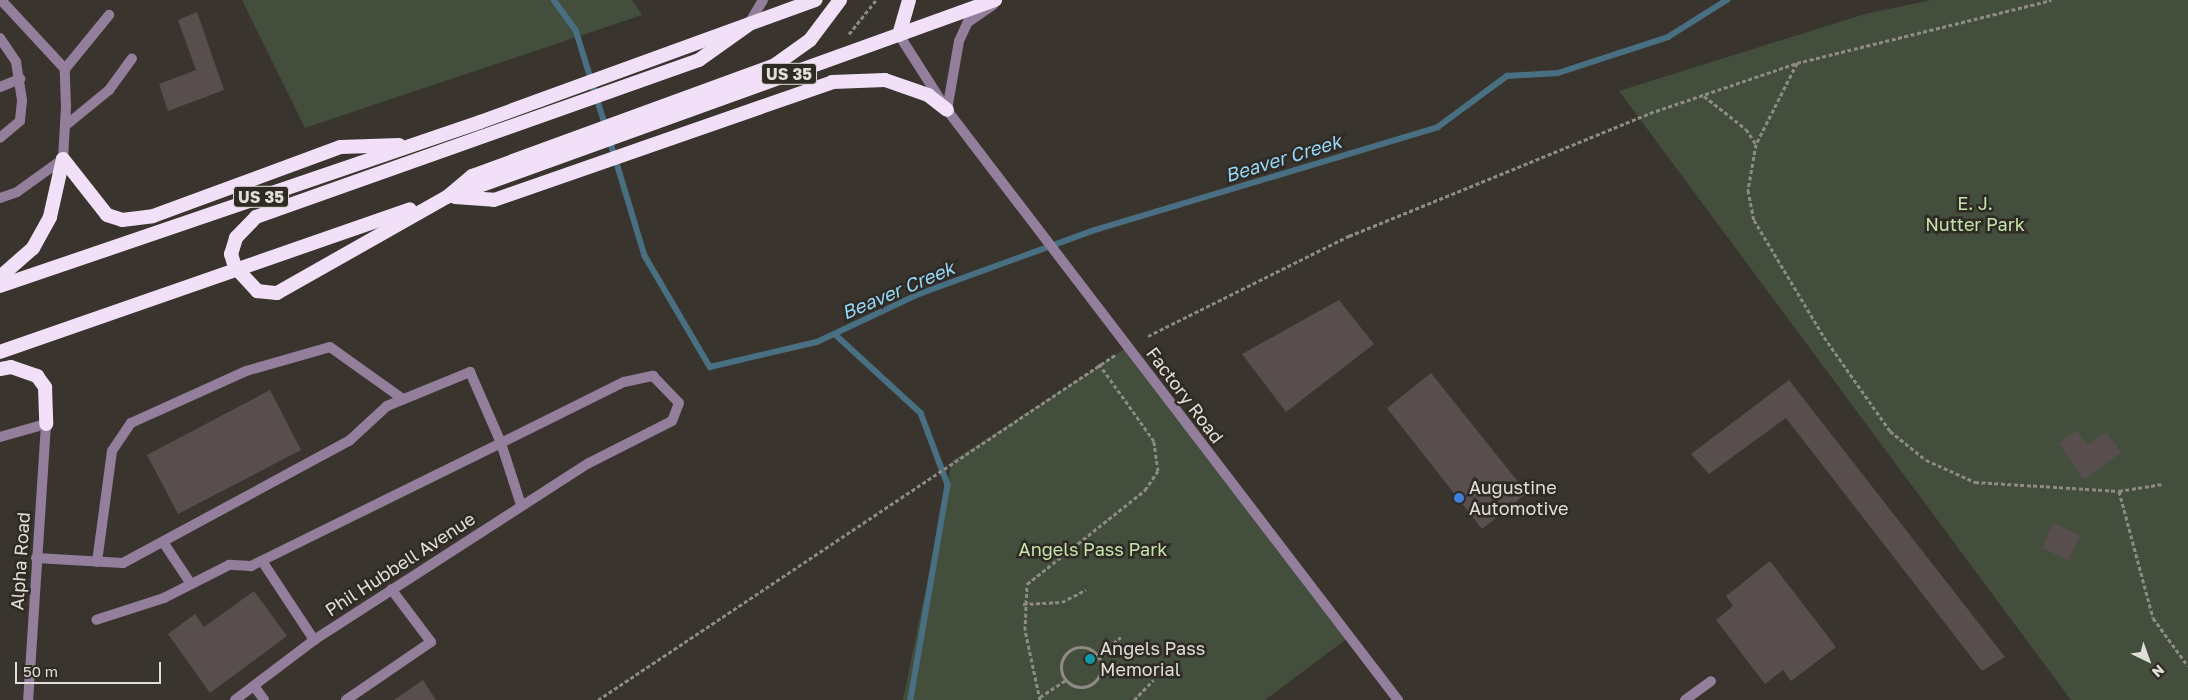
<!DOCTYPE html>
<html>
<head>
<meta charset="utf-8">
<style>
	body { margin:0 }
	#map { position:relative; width:2188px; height:700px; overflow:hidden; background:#39352e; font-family:"Golos Text",sans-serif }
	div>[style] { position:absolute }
	.green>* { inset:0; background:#444e3d }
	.stream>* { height:5.5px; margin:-2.75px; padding:0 2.75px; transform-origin:2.75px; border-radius:2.75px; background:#496f82 }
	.building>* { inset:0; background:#584e4d }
	.path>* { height:3px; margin-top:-1.5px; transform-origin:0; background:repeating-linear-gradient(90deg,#8e8b85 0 4px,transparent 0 6.5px) }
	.path>.ring { margin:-1.5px; padding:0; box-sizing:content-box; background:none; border:3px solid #8e8b85; border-radius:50% }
	.service>* { height:10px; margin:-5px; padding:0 5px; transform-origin:5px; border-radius:5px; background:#937e9b }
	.minor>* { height:10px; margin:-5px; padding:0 5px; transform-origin:5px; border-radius:5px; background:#937e9b }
	.tertiary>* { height:10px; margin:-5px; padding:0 5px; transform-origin:5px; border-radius:5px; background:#937e9b }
	.trunk>* { height:14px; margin:-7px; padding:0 7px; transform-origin:7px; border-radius:7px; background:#f2e0f8 }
	.dots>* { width:14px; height:14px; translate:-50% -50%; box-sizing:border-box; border:2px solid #2f2b24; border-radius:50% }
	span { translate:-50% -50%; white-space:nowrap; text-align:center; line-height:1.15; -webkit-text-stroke:5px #2f2b24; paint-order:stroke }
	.shield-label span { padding:1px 4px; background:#2f2b24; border:1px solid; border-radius:4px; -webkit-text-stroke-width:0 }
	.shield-label { font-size:16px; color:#e0ded9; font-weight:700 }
	.park-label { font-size:18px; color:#c5e4ac }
	.street-label { font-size:18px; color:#e0ded9 }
	.poi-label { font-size:18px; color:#e0ded9 }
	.left { translate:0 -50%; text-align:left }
	.water-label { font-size:19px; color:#94d7f8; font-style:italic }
	.north { position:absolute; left:2123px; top:635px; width:50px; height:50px; -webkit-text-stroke:4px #2f2b24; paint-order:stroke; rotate:138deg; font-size:14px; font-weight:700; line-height:20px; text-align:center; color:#e0ded9 }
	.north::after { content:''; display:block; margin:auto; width:18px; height:22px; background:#e0ded9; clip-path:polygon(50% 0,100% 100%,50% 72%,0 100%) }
	.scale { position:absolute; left:15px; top:662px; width:146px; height:22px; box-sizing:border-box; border:2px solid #e0ded9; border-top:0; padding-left:6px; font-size:15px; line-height:18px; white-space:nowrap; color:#e0ded9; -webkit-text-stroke:4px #2f2b24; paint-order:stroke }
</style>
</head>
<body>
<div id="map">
	<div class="green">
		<i style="clip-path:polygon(242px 0,632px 0,642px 15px,305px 128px)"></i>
		<i style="clip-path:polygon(1931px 0,2188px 0,2188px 700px,2071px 700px,1619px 91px,1865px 14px)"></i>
		<i style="clip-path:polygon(1128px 347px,1349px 637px,1265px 700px,903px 700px,952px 461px)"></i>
	</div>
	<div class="stream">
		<i style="left:554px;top:0;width:37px;rotate:54deg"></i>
		<i style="left:576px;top:30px;width:102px;rotate:72.8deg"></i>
		<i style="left:610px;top:140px;width:121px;rotate:73.2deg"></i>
		<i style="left:645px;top:256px;width:129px;rotate:59.6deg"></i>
		<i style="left:710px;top:367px;width:110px;rotate:-13.2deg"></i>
		<i style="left:817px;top:342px;width:113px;rotate:-25.2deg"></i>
		<i style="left:919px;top:294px;width:184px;rotate:-20deg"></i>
		<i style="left:1092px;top:231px;width:361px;rotate:-16.7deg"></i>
		<i style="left:1438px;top:127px;width:86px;rotate:-36.5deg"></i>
		<i style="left:1507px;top:76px;width:51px;rotate:-3.4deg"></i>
		<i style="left:1558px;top:73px;width:116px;rotate:-18.1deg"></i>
		<i style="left:1668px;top:37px;width:70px;rotate:-32.1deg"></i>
		<i style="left:835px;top:334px;width:117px;rotate:42.6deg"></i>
		<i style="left:921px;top:413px;width:77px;rotate:69.4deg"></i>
		<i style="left:948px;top:485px;width:218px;rotate:99.8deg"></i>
	</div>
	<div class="building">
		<i style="clip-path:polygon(197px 12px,224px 90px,168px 111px,159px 84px,196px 70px,178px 20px)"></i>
		<i style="clip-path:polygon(1339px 300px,1374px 344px,1286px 412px,1242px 354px)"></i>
		<i style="clip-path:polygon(1431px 373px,1527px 493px,1482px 529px,1387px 408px)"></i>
		<i style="clip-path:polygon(1789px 380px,2005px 657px,1982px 671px,1786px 418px,1709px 474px,1691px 454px)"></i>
		<i style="clip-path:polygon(270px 390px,301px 450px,178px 514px,147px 455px)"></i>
		<i style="clip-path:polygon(2076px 430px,2088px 445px,2106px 432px,2121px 452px,2084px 480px,2059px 443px)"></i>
		<i style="clip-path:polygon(2053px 523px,2080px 535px,2069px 560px,2042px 548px)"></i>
		<i style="clip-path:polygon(1770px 561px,1836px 647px,1791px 681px,1783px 670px,1765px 684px,1716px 620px,1733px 606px,1726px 596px)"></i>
		<i style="clip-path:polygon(254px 591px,287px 636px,210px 693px,168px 634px,195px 614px,204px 627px)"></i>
		<i style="clip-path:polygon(423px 680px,436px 700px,394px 700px)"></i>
	</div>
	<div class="path">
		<i style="left:849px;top:34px;width:43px;rotate:-51.5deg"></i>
		<i style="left:1797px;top:63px;width:91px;rotate:116.8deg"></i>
		<i style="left:1756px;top:144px;width:47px;rotate:99.9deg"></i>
		<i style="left:1748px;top:190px;width:31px;rotate:79deg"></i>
		<i style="left:1754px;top:220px;width:136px;rotate:59.1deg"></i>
		<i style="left:1824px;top:337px;width:115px;rotate:54.9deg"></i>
		<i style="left:1890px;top:431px;width:46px;rotate:38.9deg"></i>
		<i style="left:1926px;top:460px;width:54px;rotate:24.2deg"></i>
		<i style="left:1975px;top:482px;width:144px;rotate:3.6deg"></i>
		<i style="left:2119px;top:491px;width:44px;rotate:-9.2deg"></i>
		<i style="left:1704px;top:96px;width:53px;rotate:38.2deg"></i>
		<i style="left:1746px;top:129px;width:17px;rotate:57deg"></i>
		<i style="left:1148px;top:336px;width:225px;rotate:-26.5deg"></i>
		<i style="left:1349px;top:236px;width:331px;rotate:-22.2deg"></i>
		<i style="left:1656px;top:111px;width:149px;rotate:-18.8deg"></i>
		<i style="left:1797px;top:63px;width:262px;rotate:-13.9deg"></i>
		<i style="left:2119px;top:491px;width:131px;rotate:75deg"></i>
		<i style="left:2153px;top:618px;width:59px;rotate:53.9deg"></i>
		<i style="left:1023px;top:604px;width:39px;rotate:-3deg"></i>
		<i style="left:1062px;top:602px;width:27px;rotate:-27deg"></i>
		<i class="ring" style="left:1061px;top:647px;width:37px;height:37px"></i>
		<i style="left:1098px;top:655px;width:29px;rotate:-38deg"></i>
		<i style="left:1040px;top:697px;width:31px;rotate:-33deg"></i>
		<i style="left:598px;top:700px;width:622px;rotate:-33.72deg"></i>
		<i style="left:1040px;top:700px;width:72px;rotate:-102.1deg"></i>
		<i style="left:1025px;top:630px;width:46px;rotate:-87.5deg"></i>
		<i style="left:1027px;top:584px;width:151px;rotate:-38.5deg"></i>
		<i style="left:1145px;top:490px;width:23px;rotate:-56deg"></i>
		<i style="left:1158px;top:471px;width:30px;rotate:-98deg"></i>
		<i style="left:1154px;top:441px;width:95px;rotate:-125.5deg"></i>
		<i style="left:1134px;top:700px;width:28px;rotate:-46deg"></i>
	</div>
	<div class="service">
		<i style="left:0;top:38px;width:29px;rotate:56deg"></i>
		<i style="left:16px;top:62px;width:39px;rotate:81deg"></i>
		<i style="left:22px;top:101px;width:20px;rotate:96deg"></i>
		<i style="left:20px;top:121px;width:26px;rotate:140deg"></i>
		<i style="left:65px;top:69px;width:70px;rotate:-50.8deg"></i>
		<i style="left:0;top:87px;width:22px;rotate:-22deg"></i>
		<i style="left:65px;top:126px;width:57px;rotate:-39.3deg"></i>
		<i style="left:109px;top:90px;width:39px;rotate:-54deg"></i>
		<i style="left:521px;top:505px;width:65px;rotate:-107.9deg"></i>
		<i style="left:501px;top:443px;width:137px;rotate:-26.4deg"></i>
		<i style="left:624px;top:382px;width:30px;rotate:-12deg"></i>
		<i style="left:653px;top:376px;width:37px;rotate:46deg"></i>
		<i style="left:679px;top:403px;width:19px;rotate:111deg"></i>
		<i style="left:672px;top:421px;width:93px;rotate:153.2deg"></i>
		<i style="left:163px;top:542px;width:50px;rotate:56.3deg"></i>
		<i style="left:36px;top:558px;width:87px;rotate:3.3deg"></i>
		<i style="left:123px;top:563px;width:257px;rotate:-28.4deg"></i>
		<i style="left:349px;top:441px;width:52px;rotate:-42.6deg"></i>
		<i style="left:387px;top:406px;width:90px;rotate:-22.3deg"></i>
		<i style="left:470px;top:372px;width:77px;rotate:66.4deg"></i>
		<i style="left:501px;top:443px;width:279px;rotate:153.8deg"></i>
		<i style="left:251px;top:566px;width:22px;rotate:-177deg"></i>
		<i style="left:229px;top:565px;width:73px;rotate:153.1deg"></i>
		<i style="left:164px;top:598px;width:71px;rotate:162.1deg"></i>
		<i style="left:262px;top:561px;width:95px;rotate:56.6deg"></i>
		<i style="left:97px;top:562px;width:112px;rotate:-82.3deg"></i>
		<i style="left:112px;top:451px;width:34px;rotate:-56deg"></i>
		<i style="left:131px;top:423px;width:126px;rotate:-24.3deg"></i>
		<i style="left:246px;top:371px;width:87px;rotate:-15.9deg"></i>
		<i style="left:330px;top:347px;width:90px;rotate:35.5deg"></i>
		<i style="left:254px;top:686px;width:17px;rotate:54deg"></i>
		<i style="left:346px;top:700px;width:103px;rotate:-34.3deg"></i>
		<i style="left:431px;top:642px;width:66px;rotate:-127deg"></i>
		<i style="left:1685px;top:700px;width:32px;rotate:-36deg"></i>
	</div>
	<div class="minor">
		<i style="left:0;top:198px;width:18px;rotate:-19deg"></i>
		<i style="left:17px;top:192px;width:57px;rotate:-35.7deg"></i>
		<i style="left:63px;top:159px;width:52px;rotate:-86.7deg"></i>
		<i style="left:66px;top:107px;width:38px;rotate:-92deg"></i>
		<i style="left:65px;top:69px;width:94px;rotate:-132.8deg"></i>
		<i style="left:235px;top:700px;width:99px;rotate:-37.2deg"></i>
		<i style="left:314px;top:640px;width:327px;rotate:-32.8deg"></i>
	</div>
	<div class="tertiary">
		<i style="left:748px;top:25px;width:29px;rotate:-59deg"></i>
		<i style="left:899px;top:35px;width:89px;rotate:57.4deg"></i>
		<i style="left:947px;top:110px;width:743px;rotate:52.61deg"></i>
		<i style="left:947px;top:110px;width:70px;rotate:-80.1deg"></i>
		<i style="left:959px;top:41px;width:21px;rotate:-65deg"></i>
		<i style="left:968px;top:22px;width:30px;rotate:-34deg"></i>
		<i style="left:0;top:437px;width:48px;rotate:-15.8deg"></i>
		<i style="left:46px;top:424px;width:277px;rotate:93.7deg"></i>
	</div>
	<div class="trunk">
		<i style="left:748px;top:25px;width:60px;rotate:144.5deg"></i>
		<i style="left:699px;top:60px;width:470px;rotate:160.5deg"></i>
		<i style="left:256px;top:217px;width:29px;rotate:134deg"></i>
		<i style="left:236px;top:238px;width:17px;rotate:107deg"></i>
		<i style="left:231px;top:254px;width:14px;rotate:73deg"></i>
		<i style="left:235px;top:267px;width:33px;rotate:47deg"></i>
		<i style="left:257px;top:291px;width:20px;rotate:6deg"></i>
		<i style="left:277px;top:293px;width:195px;rotate:-29.5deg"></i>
		<i style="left:447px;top:197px;width:33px;rotate:-40deg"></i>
		<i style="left:472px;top:176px;width:323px;rotate:-20.1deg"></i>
		<i style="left:775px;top:65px;width:43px;rotate:-35.5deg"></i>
		<i style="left:810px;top:40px;width:50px;rotate:-53.1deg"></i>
		<i style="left:899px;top:35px;width:36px;rotate:-74deg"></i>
		<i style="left:63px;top:159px;width:71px;rotate:51.8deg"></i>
		<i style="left:107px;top:215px;width:16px;rotate:18deg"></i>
		<i style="left:122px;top:220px;width:31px;rotate:-7deg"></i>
		<i style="left:153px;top:216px;width:200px;rotate:-20.2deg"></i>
		<i style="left:341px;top:147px;width:58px;rotate:-2deg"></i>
		<i style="left:457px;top:194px;width:572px;rotate:-19.83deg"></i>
		<i style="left:455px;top:197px;width:39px;rotate:4deg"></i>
		<i style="left:494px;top:200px;width:358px;rotate:-19.2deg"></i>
		<i style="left:832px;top:82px;width:53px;rotate:-2.2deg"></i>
		<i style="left:885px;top:80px;width:46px;rotate:19.2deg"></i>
		<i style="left:928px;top:95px;width:24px;rotate:38deg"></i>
		<i style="left:0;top:277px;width:44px;rotate:-41.3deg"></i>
		<i style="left:33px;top:248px;width:35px;rotate:-61deg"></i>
		<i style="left:50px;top:217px;width:59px;rotate:-77.4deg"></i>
		<i style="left:0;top:286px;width:507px;rotate:-18.86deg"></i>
		<i style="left:480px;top:122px;width:357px;rotate:-20deg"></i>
		<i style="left:0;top:352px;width:434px;rotate:-19.2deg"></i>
		<i style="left:0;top:369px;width:11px;rotate:-10deg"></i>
		<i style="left:11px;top:367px;width:28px;rotate:19deg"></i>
		<i style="left:37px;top:376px;width:14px;rotate:54deg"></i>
		<i style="left:45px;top:387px;width:37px;rotate:88deg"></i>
	</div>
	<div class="dots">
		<i style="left:1459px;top:498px;background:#3f7fe0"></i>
		<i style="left:1090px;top:659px;background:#0f9aa8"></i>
	</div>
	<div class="shield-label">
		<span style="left:789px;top:74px">US 35</span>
		<span style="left:261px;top:197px">US 35</span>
	</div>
	<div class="park-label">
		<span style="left:1975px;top:214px">E. J.<br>Nutter Park</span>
		<span style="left:1093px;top:549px">Angels Pass Park</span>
	</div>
	<div class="street-label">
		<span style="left:1185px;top:395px;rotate:53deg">Factory Road</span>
		<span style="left:20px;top:561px;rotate:-86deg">Alpha Road</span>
		<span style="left:400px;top:564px;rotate:-33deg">Phil Hubbell Avenue</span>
	</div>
	<div class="poi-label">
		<span class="left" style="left:1469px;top:498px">Augustine<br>Automotive</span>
		<span class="left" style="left:1100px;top:659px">Angels Pass<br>Memorial</span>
	</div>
	<div class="water-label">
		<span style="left:1283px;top:158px;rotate:-17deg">Beaver Creek</span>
		<span style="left:898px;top:290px;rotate:-23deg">Beaver Creek</span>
	</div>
	<div class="north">N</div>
	<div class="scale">50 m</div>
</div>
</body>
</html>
